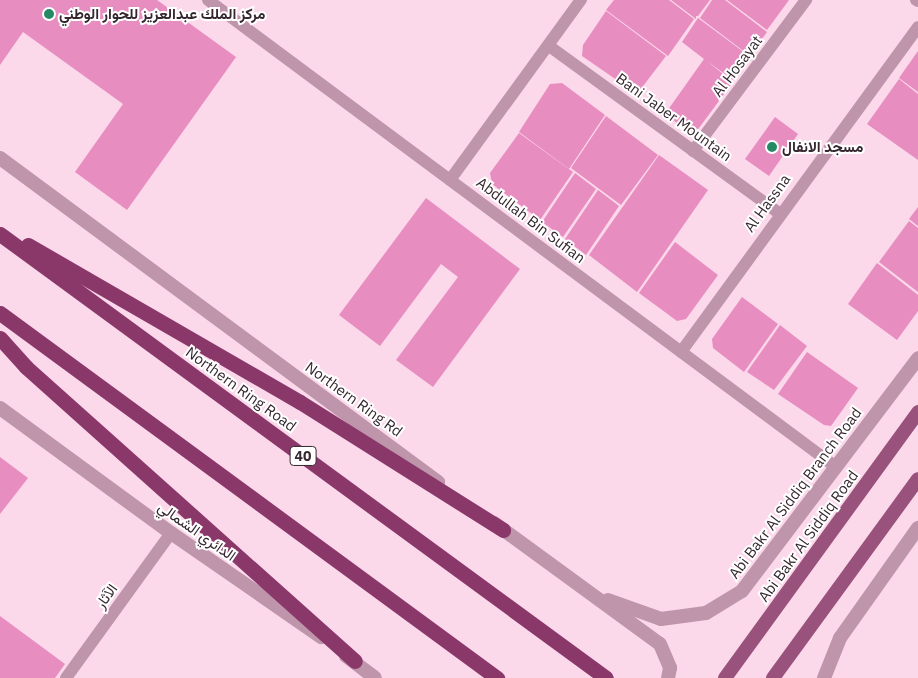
<!DOCTYPE html>
<html>
<head>
<meta charset="utf-8">
<style>
	body { margin:0 }
	#map { position:relative; width:918px; height:678px; overflow:hidden; background:#fcd8eb; font-family:"IBM Plex Sans",Vazirmatn,sans-serif }
	div>[style] { position:absolute }
	.building>* { inset:0; background:#e78dc0 }
	.minor>* { height:12px; margin:-6px; padding:0 6px; transform-origin:6px; border-radius:6px; background:#be95ab }
	.tertiary>* { height:14px; margin:-7px; padding:0 7px; transform-origin:7px; border-radius:7px; background:#be95ab }
	.primary>* { height:14px; margin:-7px; padding:0 7px; transform-origin:7px; border-radius:7px; background:#99527b }
	.motorway>* { height:15px; margin:-7.5px; padding:0 7.5px; transform-origin:7.5px; border-radius:7.5px; background:#8a386a }
	.dots>* { width:14px; height:14px; translate:-50% -50%; box-sizing:border-box; border:2px solid #fff; border-radius:50% }
	span { translate:-50% -50%; white-space:nowrap; text-align:center; line-height:1.15; -webkit-text-stroke:4px #fff; paint-order:stroke }
	.shield-label span { padding:1px 4px; background:#fff; border:1px solid; border-radius:4px; -webkit-text-stroke-width:0 }
	.shield-label { font-size:14px; color:#34272e; font-weight:700 }
	.poi-label { font-size:15px; color:#34272e; font-weight:700 }
	.left { translate:0 -50%; text-align:left }
	.street-label { font-size:15px; color:#34272e }
</style>
</head>
<body>
<div id="map">
	<div class="building">
		<i style="clip-path:polygon(0 0,157px 0,236px 57px,127px 210px,75px 172px,123px 104px,23px 32px,0 65px)"></i>
		<i style="clip-path:polygon(614px 0,669px 0,694px 19px,668px 56px,606px 10px)"></i>
		<i style="clip-path:polygon(671px 0,710px 0,698px 16px,696px 16px,696px 19px)"></i>
		<i style="clip-path:polygon(712px 0,725px 0,767px 32px,750px 56px,700px 18px)"></i>
		<i style="clip-path:polygon(727px 0,789px 0,767px 30px)"></i>
		<i style="clip-path:polygon(606px 11px,666px 56px,637px 94px,582px 56px,583px 45px)"></i>
		<i style="clip-path:polygon(698px 18px,749px 56px,733px 80px,707px 61px,733px 82px,696px 132px,689px 132px,665px 114px,704px 59px,682px 42px)"></i>
		<i style="clip-path:polygon(918px 51px,918px 92px,899px 78px)"></i>
		<i style="clip-path:polygon(899px 79px,918px 94px,918px 160px,867px 124px)"></i>
		<i style="clip-path:polygon(562px 83px,605px 115px,569px 169px,519px 132px,550px 84px)"></i>
		<i style="clip-path:polygon(606px 116px,658px 155px,621px 205px,571px 168px)"></i>
		<i style="clip-path:polygon(775px 117px,798px 134px,769px 176px,745px 159px)"></i>
		<i style="clip-path:polygon(519px 133px,573px 172px,540px 220px,492px 184px,490px 173px)"></i>
		<i style="clip-path:polygon(659px 155px,708px 190px,637px 292px,589px 255px)"></i>
		<i style="clip-path:polygon(575px 173px,596px 189px,563px 237px,542px 222px)"></i>
		<i style="clip-path:polygon(598px 190px,619px 206px,586px 255px,565px 239px)"></i>
		<i style="clip-path:polygon(426px 198px,520px 269px,433px 387px,396px 360px,458px 277px,441px 264px,380px 346px,339px 315px)"></i>
		<i style="clip-path:polygon(918px 207px,918px 226px,909px 219px)"></i>
		<i style="clip-path:polygon(909px 221px,918px 228px,918px 292px,879px 262px)"></i>
		<i style="clip-path:polygon(675px 242px,718px 275px,686px 319px,677px 321px,639px 293px)"></i>
		<i style="clip-path:polygon(877px 263px,918px 295px,918px 311px,897px 340px,848px 304px)"></i>
		<i style="clip-path:polygon(742px 297px,778px 324px,744px 372px,713px 348px,712px 339px)"></i>
		<i style="clip-path:polygon(780px 325px,807px 346px,774px 390px,747px 372px)"></i>
		<i style="clip-path:polygon(807px 352px,858px 388px,831px 426px,824px 425px,778px 394px)"></i>
		<i style="clip-path:polygon(0 457px,28px 478px,0 514px)"></i>
		<i style="clip-path:polygon(0 616px,65px 664px,55px 678px,0 678px)"></i>
	</div>
	<div class="minor">
		<i style="left:208px;top:0;width:783px;rotate:36.64deg"></i>
		<i style="left:916px;top:0;width:2px;rotate:27deg"></i>
		<i style="left:549px;top:46px;width:286px;rotate:36deg"></i>
		<i style="left:693px;top:151px;width:189px;rotate:-53.2deg"></i>
		<i style="left:450px;top:180px;width:223px;rotate:-54deg"></i>
		<i style="left:681px;top:352px;width:402px;rotate:-53.9deg"></i>
		<i style="left:66px;top:678px;width:179px;rotate:-54.1deg"></i>
	</div>
	<div class="tertiary">
		<i style="left:0;top:158px;width:545px;rotate:36.49deg"></i>
		<i style="left:0;top:408px;width:212px;rotate:36.2deg"></i>
		<i style="left:171px;top:533px;width:183px;rotate:34.7deg"></i>
		<i style="left:494px;top:523px;width:205px;rotate:36.1deg"></i>
		<i style="left:660px;top:644px;width:26px;rotate:67deg"></i>
		<i style="left:670px;top:668px;width:10px;rotate:101deg"></i>
		<i style="left:608px;top:600px;width:56px;rotate:19.7deg"></i>
		<i style="left:661px;top:619px;width:45px;rotate:-7.6deg"></i>
		<i style="left:706px;top:613px;width:42px;rotate:-31.4deg"></i>
		<i style="left:742px;top:591px;width:292px;rotate:-52.9deg"></i>
		<i style="left:346px;top:656px;width:36px;rotate:37deg"></i>
		<i style="left:824px;top:678px;width:43px;rotate:-68.2deg"></i>
		<i style="left:840px;top:638px;width:135px;rotate:-54.7deg"></i>
	</div>
	<div class="primary">
		<i style="left:725px;top:678px;width:329px;rotate:-54deg"></i>
		<i style="left:773px;top:678px;width:246px;rotate:-53.9deg"></i>
	</div>
	<div class="motorway">
		<i style="left:0;top:234px;width:751px;rotate:36.23deg"></i>
		<i style="left:28px;top:245px;width:314px;rotate:30deg"></i>
		<i style="left:300px;top:402px;width:240px;rotate:32.2deg"></i>
		<i style="left:0;top:313px;width:617px;rotate:36.29deg"></i>
		<i style="left:0;top:338px;width:39px;rotate:48deg"></i>
		<i style="left:26px;top:367px;width:441px;rotate:41.8deg"></i>
	</div>
	<div class="dots">
		<i style="left:49px;top:14px;background:#258964"></i>
		<i style="left:772px;top:147px;background:#258964"></i>
	</div>
	<div class="shield-label">
		<span style="left:303px;top:456px">40</span>
	</div>
	<div class="poi-label">
		<span class="left" style="left:59px;top:14px">مركز الملك عبدالعزيز للحوار الوطني</span>
		<span class="left" style="left:782px;top:147px">مسجد الانفال</span>
	</div>
	<div class="street-label">
		<span style="left:737px;top:66px;rotate:-53deg">Al Hosayat</span>
		<span style="left:674px;top:117px;rotate:36deg">Bani Jaber Mountain</span>
		<span style="left:767px;top:203px;rotate:-54deg">Al Hassna</span>
		<span style="left:531px;top:220px;rotate:37deg">Abdullah Bin Sufian</span>
		<span style="left:241px;top:389px;rotate:36deg">Northern Ring Road</span>
		<span style="left:354px;top:399px;rotate:36deg">Northern Ring Rd</span>
		<span style="left:795px;top:493px;rotate:-53deg">Abi Bakr Al Siddiq Branch Road</span>
		<span style="left:197px;top:531px;rotate:35deg">الدائري الشمالي</span>
		<span style="left:808px;top:536px;rotate:-54deg">Abi Bakr Al Siddiq Road</span>
		<span style="left:106px;top:596px;rotate:-54deg">الآثار</span>
	</div>
</div>
</body>
</html>
